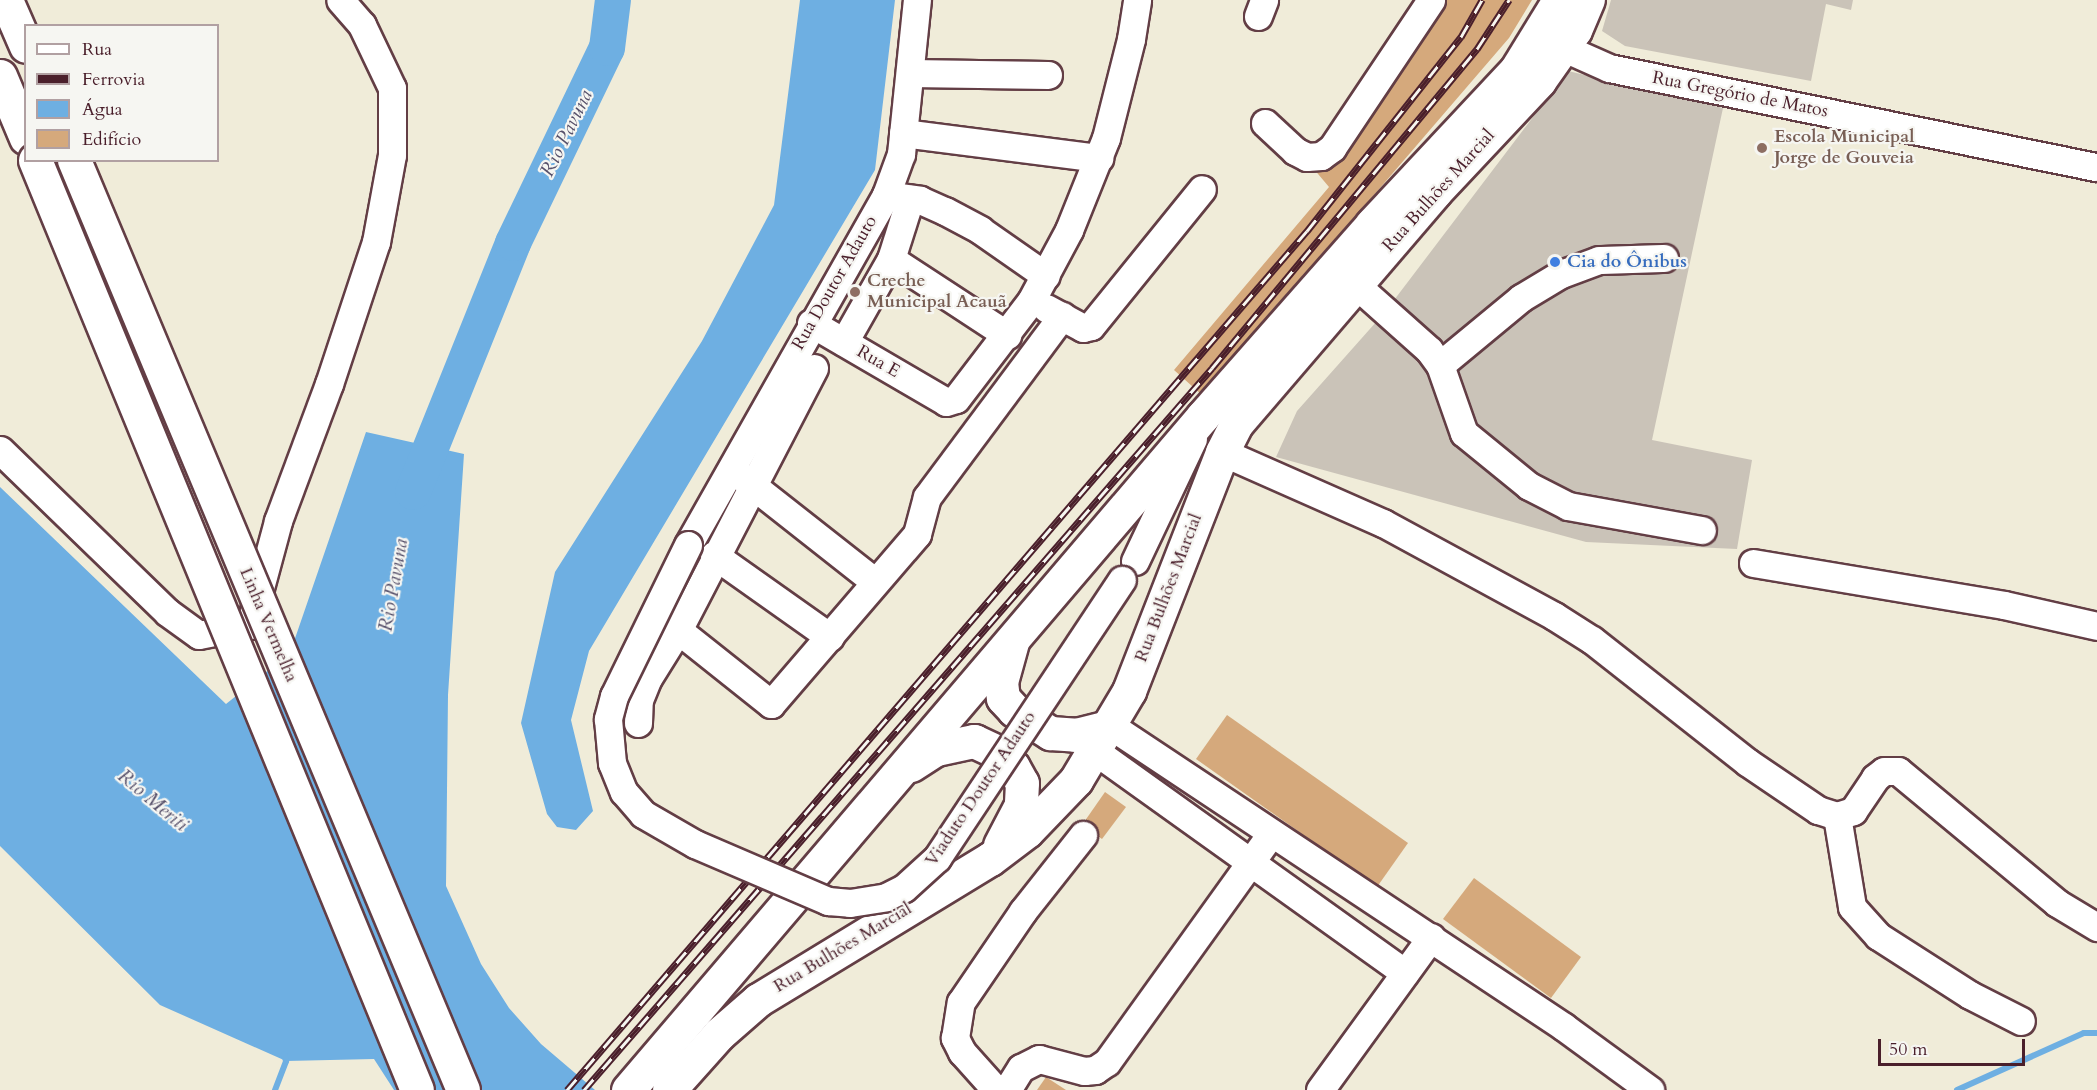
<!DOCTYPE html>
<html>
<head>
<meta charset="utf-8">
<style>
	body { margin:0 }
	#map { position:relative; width:2097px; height:1090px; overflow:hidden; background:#f0ecd9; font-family:Cardo,serif }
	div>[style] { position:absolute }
	.industrial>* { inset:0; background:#cac3b8 }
	.water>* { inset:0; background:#6eafe2 }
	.stream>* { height:6px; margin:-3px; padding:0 3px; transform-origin:3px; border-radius:3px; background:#6eafe2 }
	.river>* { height:36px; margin:-18px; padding:0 18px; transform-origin:18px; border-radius:18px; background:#6eafe2 }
	.building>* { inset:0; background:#d5a97c }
	.roads { filter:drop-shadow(2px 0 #633e45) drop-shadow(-2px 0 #633e45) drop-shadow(0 2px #633e45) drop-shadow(0 -2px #633e45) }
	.minor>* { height:27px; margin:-13.5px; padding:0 13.5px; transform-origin:13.5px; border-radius:13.5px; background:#fff }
	.major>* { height:33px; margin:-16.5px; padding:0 16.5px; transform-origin:16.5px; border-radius:16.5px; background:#fff }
	.highway>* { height:33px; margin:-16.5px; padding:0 16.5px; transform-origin:16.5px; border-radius:16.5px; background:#fff }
	.rail>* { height:7px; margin-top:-3.5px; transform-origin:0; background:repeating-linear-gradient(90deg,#f6f6f2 0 14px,#4a1f2b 0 28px); box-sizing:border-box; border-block:2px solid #4a1f2b }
	.bridges { filter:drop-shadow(2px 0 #633e45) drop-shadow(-2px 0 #633e45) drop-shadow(0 2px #633e45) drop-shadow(0 -2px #633e45) }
	.minor-bridge>* { height:27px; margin:-13.5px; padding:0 13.5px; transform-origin:13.5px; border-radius:13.5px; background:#fff }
	.highway-bridge>* { height:33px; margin:-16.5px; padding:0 16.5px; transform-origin:16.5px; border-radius:16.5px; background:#fff }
	.dots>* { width:16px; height:16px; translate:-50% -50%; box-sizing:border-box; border:3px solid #f6f6f2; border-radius:50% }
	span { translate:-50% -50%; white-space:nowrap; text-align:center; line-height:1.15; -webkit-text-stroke:4.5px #f6f6f2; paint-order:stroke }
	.street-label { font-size:18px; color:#4a1f2b }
	.education-label { font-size:18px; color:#785e54; font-weight:700 }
	.left { translate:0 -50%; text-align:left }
	.shop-label { font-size:18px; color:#366cbe; font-weight:700 }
	.water-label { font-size:20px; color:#57516b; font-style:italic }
	.legend { position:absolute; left:24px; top:24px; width:195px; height:138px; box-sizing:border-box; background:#f6f6f2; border:2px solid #b1a0a2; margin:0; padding:8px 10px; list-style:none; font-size:18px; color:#4a1f2b }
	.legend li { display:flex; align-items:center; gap:12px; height:30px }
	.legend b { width:30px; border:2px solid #b1a0a2 }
	.scale { position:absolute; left:1878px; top:1039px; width:147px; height:27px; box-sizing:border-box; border:3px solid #4a1f2b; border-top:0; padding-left:8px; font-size:18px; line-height:21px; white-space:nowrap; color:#4a1f2b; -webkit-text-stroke:4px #f6f6f2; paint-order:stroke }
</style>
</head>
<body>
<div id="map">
	<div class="industrial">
		<i style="clip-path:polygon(1611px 0,1853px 0,1851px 10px,1826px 4px,1811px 81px,1625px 46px,1602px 31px)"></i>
		<i style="clip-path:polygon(1568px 71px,1723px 108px,1652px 440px,1752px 460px,1737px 549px,1586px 542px,1276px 457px,1297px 411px,1385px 312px)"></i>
	</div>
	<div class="water">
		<i style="clip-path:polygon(800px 0,895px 0,875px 170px,589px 651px,571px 720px,593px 811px,576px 830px,557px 827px,547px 814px,521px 723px,555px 572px,702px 341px,774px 205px)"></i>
		<i style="clip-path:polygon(366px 432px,464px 454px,448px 695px,446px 886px,481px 964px,509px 1008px,541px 1044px,595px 1090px,394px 1090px,374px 1059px,286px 1061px,160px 1005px,0 846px,0 487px,226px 704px,290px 653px)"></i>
	</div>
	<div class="stream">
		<i style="left:275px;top:1090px;width:31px;rotate:-69deg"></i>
		<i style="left:286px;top:1061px;width:7px;rotate:-106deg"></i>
		<i style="left:1957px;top:1090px;width:139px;rotate:-24.2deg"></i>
		<i style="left:2084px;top:1033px;width:13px"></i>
	</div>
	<div class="river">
		<i style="left:413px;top:492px;width:268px;rotate:-68.1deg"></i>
		<i style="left:513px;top:243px;width:216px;rotate:-64.3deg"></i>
		<i style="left:607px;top:48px;width:48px;rotate:-82.9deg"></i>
	</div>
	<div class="building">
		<i style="clip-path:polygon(1433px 0,1532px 0,1509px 38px,1202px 395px,1174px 370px,1329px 187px,1313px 168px)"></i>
		<i style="clip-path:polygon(1227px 715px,1408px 843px,1377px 887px,1196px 759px)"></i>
		<i style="clip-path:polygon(1105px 792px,1126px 807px,1102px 839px,1082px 825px)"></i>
		<i style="clip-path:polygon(1474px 878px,1581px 957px,1551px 998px,1443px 919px)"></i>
		<i style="clip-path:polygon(1046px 1077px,1066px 1090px,1037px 1090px)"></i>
	</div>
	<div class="roads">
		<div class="minor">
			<i style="left:1258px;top:16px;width:17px;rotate:-69deg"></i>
			<i style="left:1564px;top:48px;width:49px;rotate:24deg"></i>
			<i style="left:1609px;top:68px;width:498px;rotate:11.5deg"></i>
			<i style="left:910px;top:73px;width:138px;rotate:0.8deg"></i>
			<i style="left:1265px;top:123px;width:41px;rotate:43deg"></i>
			<i style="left:1295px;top:151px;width:13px;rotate:27deg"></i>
			<i style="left:1307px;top:157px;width:14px;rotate:-4deg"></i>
			<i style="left:1321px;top:156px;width:14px;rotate:-36deg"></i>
			<i style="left:1332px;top:148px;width:178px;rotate:-56.2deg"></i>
			<i style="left:903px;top:133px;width:198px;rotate:7.3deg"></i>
			<i style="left:886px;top:195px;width:34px;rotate:8deg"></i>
			<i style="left:920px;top:200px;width:27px;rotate:24deg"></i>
			<i style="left:945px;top:211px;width:40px;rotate:28deg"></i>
			<i style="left:980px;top:230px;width:80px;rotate:34.9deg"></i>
			<i style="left:891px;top:259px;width:139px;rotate:33.2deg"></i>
			<i style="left:1355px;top:284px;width:99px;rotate:41.7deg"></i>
			<i style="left:1429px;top:350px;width:19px;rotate:54deg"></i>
			<i style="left:1440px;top:365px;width:72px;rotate:70.6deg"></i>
			<i style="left:1464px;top:433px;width:84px;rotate:39.2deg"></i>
			<i style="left:1529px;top:486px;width:44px;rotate:27.1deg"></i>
			<i style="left:1568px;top:506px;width:136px;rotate:10.2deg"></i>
			<i style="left:1046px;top:308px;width:42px;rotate:28.4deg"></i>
			<i style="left:1083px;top:328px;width:8px;rotate:-14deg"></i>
			<i style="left:1091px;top:326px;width:176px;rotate:-51deg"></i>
			<i style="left:811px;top:323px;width:156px;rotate:30.3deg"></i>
			<i style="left:946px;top:402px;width:10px;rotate:-17deg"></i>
			<i style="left:956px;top:399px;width:123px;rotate:-52.6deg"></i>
			<i style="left:1031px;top:301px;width:81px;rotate:-61.8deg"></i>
			<i style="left:1069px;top:230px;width:99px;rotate:-68.1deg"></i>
			<i style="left:1106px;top:138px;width:102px;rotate:-75.8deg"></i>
			<i style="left:1131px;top:39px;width:39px;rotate:-81deg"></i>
			<i style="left:844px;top:342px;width:95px;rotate:-60.5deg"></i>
			<i style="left:891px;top:259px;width:63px;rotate:-72.4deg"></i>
			<i style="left:1440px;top:365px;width:105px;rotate:-39.6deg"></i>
			<i style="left:1521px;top:298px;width:47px;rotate:-31deg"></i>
			<i style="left:1561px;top:274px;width:40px;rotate:-20.2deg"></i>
			<i style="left:1599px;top:260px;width:65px;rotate:-1.8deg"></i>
			<i style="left:814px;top:368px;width:295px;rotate:117.4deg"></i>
			<i style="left:678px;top:630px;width:119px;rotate:38.5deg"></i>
			<i style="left:771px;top:704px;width:224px;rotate:-49.3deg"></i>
			<i style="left:917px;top:534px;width:38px;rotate:-75deg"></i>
			<i style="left:927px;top:497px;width:226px;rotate:-53.3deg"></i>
			<i style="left:0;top:450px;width:233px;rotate:44.1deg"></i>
			<i style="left:167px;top:612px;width:39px;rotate:36deg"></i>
			<i style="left:199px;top:635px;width:52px;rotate:-11.1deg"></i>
			<i style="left:250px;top:625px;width:108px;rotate:-74.9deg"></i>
			<i style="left:278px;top:521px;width:146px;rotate:-69.6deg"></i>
			<i style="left:329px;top:384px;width:150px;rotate:-71.7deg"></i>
			<i style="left:376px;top:242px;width:88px;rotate:-79.6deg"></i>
			<i style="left:392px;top:155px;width:67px;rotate:-90deg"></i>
			<i style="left:392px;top:88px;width:70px;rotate:-115.5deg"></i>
			<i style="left:362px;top:25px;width:33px;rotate:-131deg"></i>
			<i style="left:1222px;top:452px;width:176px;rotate:23.8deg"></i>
			<i style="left:1383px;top:523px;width:195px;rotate:28.5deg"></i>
			<i style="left:1554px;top:616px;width:45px;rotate:32.3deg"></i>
			<i style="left:1592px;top:640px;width:197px;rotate:38.2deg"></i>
			<i style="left:1747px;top:762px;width:86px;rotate:34.1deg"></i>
			<i style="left:1818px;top:810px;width:20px;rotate:18deg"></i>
			<i style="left:1837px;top:816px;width:17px;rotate:-17deg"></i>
			<i style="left:1853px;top:811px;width:40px;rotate:-56deg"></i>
			<i style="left:1875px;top:778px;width:11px;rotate:-38deg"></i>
			<i style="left:1884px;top:771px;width:14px"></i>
			<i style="left:1898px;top:771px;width:207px;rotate:39.7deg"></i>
			<i style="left:2057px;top:903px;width:47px;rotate:31deg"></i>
			<i style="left:738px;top:474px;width:174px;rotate:38.2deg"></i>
			<i style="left:688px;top:545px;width:402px;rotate:-60.5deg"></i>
			<i style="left:886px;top:195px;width:44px;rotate:-69.9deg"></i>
			<i style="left:901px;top:154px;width:155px;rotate:-84.1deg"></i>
			<i style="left:714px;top:555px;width:142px;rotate:35.3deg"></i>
			<i style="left:1135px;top:561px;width:135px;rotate:-64.6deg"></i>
			<i style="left:1753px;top:563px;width:254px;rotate:9.5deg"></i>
			<i style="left:2004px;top:605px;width:95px;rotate:12.7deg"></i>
			<i style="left:638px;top:723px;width:23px;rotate:-88deg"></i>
			<i style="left:639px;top:700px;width:24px;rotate:-68deg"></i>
			<i style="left:648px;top:678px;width:57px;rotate:-58deg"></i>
			<i style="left:1111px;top:726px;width:544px;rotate:33.6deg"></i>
			<i style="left:1564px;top:1027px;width:107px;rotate:36.2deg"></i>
			<i style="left:1095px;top:751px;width:381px;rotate:35.6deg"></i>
			<i style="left:1837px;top:816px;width:92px;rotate:80.6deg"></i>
			<i style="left:1852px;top:907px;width:39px;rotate:48deg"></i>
			<i style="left:1878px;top:936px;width:109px;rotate:32.7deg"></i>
			<i style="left:1970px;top:995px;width:57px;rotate:27deg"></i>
			<i style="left:996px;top:1090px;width:51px;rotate:-131.8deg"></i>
			<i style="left:962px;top:1052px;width:16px;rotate:-117deg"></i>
			<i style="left:955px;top:1038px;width:36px;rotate:-81deg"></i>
			<i style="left:961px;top:1002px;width:110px;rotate:-55.7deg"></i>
			<i style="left:1023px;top:911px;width:97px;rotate:-51.7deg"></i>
			<i style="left:1007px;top:1090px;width:26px;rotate:-58deg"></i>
			<i style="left:1021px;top:1068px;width:20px;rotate:-27deg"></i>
			<i style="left:1039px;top:1059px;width:47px;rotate:14.9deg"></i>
			<i style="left:1084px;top:1071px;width:11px;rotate:-5deg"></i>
			<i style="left:1095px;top:1070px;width:14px;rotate:-34deg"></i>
			<i style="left:1107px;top:1062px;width:279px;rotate:-54.3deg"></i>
			<i style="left:1320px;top:1090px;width:189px;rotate:-54deg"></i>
		</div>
		<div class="major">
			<i style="left:1012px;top:642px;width:41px;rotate:105.4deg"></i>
			<i style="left:1001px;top:682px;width:16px;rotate:83deg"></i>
			<i style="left:1003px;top:698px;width:16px;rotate:47deg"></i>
			<i style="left:1014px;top:710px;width:43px;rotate:32.6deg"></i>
			<i style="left:1050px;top:733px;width:26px;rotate:4deg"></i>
			<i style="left:1076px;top:735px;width:36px;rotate:-14deg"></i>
			<i style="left:911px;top:765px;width:30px;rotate:-33deg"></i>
			<i style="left:936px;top:749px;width:39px;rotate:-12deg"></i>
			<i style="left:974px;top:741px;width:23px;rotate:25deg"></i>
			<i style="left:995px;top:751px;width:24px;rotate:42deg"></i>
			<i style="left:1013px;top:767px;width:18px;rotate:61deg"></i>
			<i style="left:1022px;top:783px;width:22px;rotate:93deg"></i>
			<i style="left:1021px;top:805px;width:45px;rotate:117.7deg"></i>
			<i style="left:628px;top:1090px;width:886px;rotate:-49.53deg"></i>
			<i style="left:1203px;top:416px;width:256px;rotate:-48.6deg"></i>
			<i style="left:1372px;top:224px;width:211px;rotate:-46.9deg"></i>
			<i style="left:1516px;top:70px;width:82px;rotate:-58.4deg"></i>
			<i style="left:669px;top:1090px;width:75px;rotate:-48.2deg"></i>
			<i style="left:719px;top:1034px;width:52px;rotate:-41.1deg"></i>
			<i style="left:758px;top:1000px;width:271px;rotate:-31.3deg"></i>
			<i style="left:990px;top:859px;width:46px;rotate:-37.1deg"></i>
			<i style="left:1027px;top:831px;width:71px;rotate:-46.1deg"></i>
			<i style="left:1076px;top:780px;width:104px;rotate:-59.2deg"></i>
			<i style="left:1129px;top:691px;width:256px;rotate:-68.7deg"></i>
			<i style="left:1222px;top:452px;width:33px;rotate:-63deg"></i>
			<i style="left:1237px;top:423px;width:303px;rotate:-49.4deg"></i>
			<i style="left:1434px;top:193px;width:154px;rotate:-46.8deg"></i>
			<i style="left:1539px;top:81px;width:62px;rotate:-54.8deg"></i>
			<i style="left:1575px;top:30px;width:33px;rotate:-67deg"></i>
		</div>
		<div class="highway">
			<i style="left:6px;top:0;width:50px;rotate:66.5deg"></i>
			<i style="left:0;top:76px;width:67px;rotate:67.2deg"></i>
		</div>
	</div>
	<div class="rail">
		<i style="left:567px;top:1090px;width:1134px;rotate:-49.26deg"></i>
		<i style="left:1307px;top:231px;width:248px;rotate:-51.6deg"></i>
		<i style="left:1461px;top:37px;width:43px;rotate:-60.4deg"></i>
		<i style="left:584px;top:1090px;width:957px;rotate:-48.98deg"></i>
		<i style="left:1212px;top:368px;width:415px;rotate:-50.3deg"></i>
		<i style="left:1477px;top:49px;width:59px;rotate:-56.9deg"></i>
	</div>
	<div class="bridges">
		<div class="minor-bridge">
			<i style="left:688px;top:545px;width:168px;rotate:116.1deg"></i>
			<i style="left:614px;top:696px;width:24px;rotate:105deg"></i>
			<i style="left:608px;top:719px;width:44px;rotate:84.8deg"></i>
			<i style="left:612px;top:763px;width:31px;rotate:68deg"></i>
			<i style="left:624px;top:792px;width:29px;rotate:49deg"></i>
			<i style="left:643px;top:814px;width:60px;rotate:30deg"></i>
			<i style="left:695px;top:844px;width:145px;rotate:23.2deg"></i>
			<i style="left:828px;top:901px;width:22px;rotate:5deg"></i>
			<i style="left:850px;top:903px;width:36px;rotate:-9deg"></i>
			<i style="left:886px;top:897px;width:20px;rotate:-27deg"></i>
			<i style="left:904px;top:888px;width:45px;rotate:-42.3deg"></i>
			<i style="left:937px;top:858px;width:334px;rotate:-56.4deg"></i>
		</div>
		<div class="highway-bridge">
			<i style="left:35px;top:160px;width:1005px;rotate:67.67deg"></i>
			<i style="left:74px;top:160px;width:1008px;rotate:67.3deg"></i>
		</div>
	</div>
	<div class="dots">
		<i style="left:1762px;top:148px;background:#8d6e63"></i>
		<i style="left:1555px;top:262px;background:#3f7fe0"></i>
		<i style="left:855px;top:292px;background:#8d6e63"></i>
	</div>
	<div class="street-label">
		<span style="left:1740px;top:95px;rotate:11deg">Rua Gregório de Matos</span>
		<span style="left:1439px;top:191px;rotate:-48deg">Rua Bulhões Marcial</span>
		<span style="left:835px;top:283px;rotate:-60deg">Rua Doutor Adauto</span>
		<span style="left:878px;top:362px;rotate:30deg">Rua E</span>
		<span style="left:1169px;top:588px;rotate:-69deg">Rua Bulhões Marcial</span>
		<span style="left:268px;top:625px;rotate:67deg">Linha Vermelha</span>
		<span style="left:981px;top:789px;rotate:-56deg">Viaduto Doutor Adauto</span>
		<span style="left:843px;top:948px;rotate:-31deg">Rua Bulhões Marcial</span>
	</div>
	<div class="education-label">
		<span class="left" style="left:1774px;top:148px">Escola Municipal<br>Jorge de Gouveia</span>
		<span class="left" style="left:867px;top:292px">Creche<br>Municipal Acauã</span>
	</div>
	<div class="shop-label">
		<span class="left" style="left:1567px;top:262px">Cia do Ônibus</span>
	</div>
	<div class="water-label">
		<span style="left:566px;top:133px;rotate:-64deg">Rio Pavuna</span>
		<span style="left:393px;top:585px;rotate:-80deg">Rio Pavuna</span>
		<span style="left:153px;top:800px;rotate:40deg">Rio Meriti</span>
	</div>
	<ul class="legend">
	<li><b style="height:8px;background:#fff"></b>Rua</li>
	<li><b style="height:8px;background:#4a1f2b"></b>Ferrovia</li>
	<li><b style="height:16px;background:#6eafe2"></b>Água</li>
	<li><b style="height:16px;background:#d5a97c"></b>Edifício</li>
	</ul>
	<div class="scale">50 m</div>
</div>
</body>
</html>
